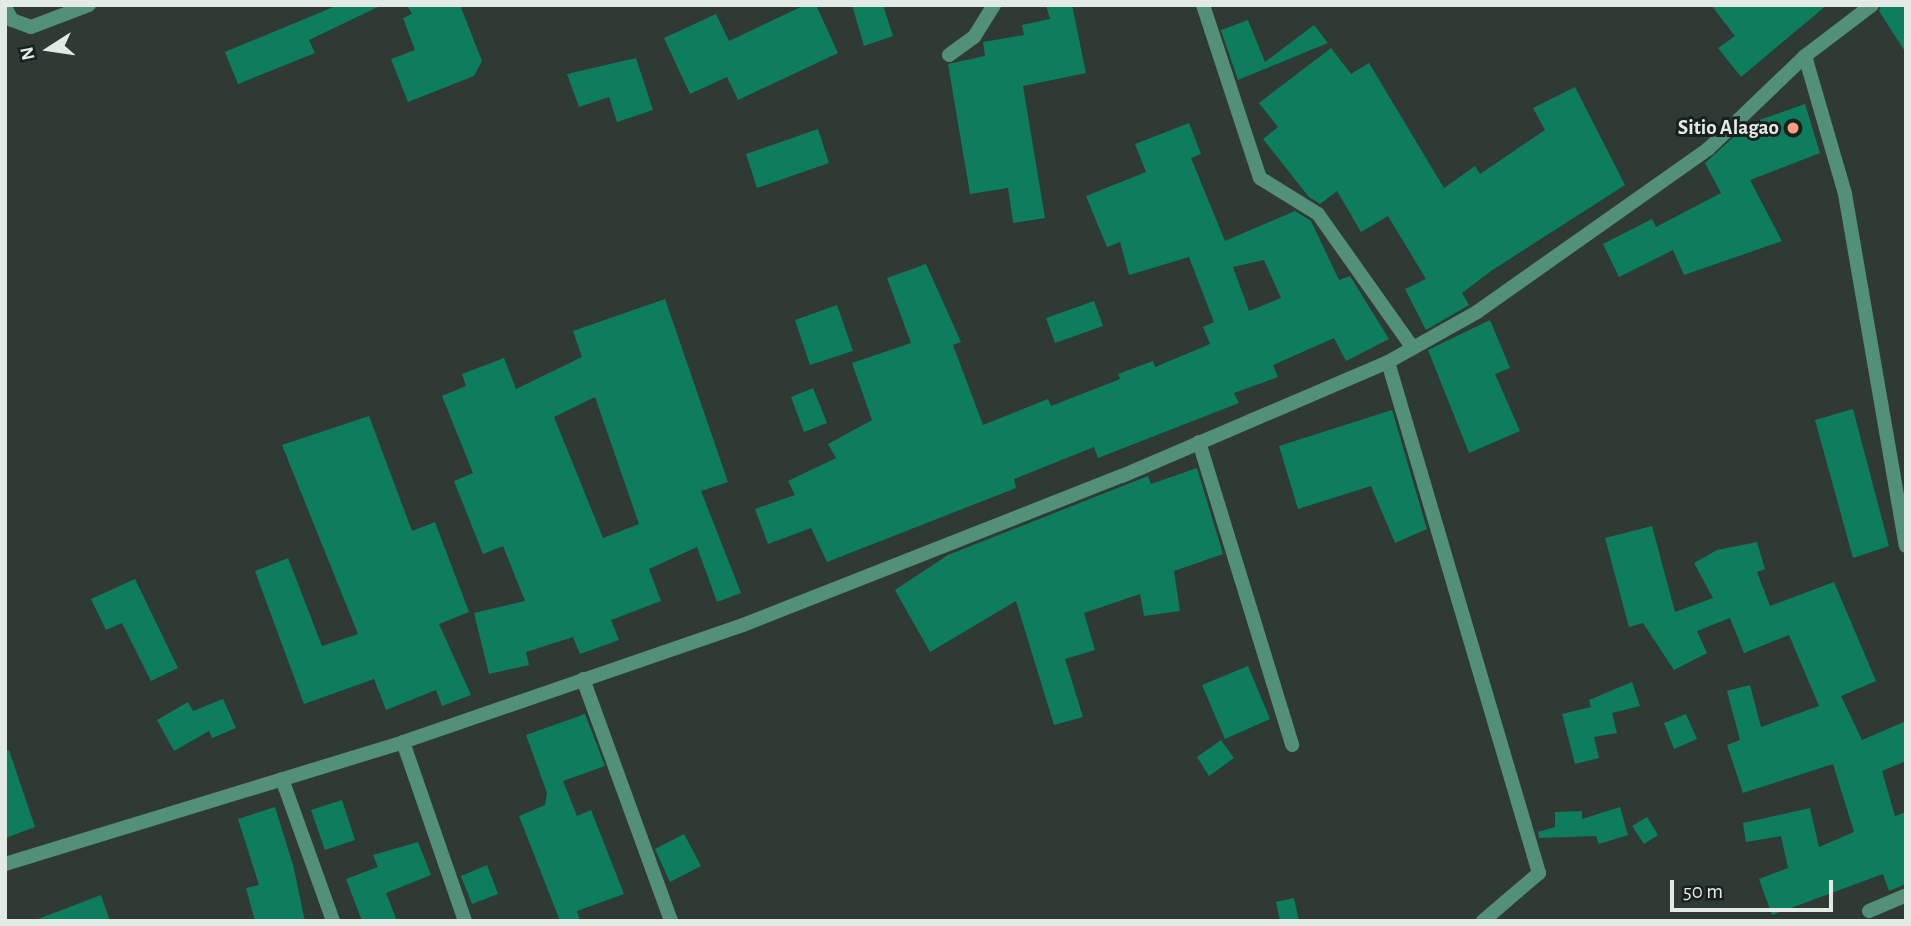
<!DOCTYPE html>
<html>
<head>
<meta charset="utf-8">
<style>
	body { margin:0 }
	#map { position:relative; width:1911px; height:926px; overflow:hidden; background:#2f3a35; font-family:"Alegreya Sans",sans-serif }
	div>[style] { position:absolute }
	.building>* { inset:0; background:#0d7d5d }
	.minor>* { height:14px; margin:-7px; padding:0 7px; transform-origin:7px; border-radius:7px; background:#539078 }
	.tertiary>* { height:14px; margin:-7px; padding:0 7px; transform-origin:7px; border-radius:7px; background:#539078 }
	.dots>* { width:19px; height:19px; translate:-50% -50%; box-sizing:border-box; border:4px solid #1b201e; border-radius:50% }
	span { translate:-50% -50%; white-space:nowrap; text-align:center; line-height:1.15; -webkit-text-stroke:6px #1b201e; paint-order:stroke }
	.poi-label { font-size:21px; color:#e2eae6; font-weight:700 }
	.right { translate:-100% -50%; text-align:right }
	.frame { position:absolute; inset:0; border:7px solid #e2eae6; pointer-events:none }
	.north { position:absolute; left:14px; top:14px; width:70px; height:70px; -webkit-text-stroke:5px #1b201e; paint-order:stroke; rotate:258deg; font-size:19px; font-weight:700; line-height:28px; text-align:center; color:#e2eae6 }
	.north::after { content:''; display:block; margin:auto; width:24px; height:32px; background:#e2eae6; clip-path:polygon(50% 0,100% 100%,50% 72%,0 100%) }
	.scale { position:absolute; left:1670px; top:880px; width:163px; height:32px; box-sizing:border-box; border:4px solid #e2eae6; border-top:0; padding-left:9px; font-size:21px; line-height:24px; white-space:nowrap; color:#e2eae6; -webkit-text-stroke:5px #1b201e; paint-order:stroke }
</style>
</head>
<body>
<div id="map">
	<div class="building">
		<i style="clip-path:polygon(338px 5px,382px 5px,309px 40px,315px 53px,238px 84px,225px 52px)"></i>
		<i style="clip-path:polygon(407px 5px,460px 5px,482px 61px,474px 76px,408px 102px,391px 59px,415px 50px,403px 18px,412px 14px)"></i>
		<i style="clip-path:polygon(805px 5px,816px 5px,838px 53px,738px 100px,727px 77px,690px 94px,664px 38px,716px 14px,729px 41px)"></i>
		<i style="clip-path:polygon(852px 5px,883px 5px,893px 36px,864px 46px)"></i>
		<i style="clip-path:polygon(1046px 5px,1072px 5px,1086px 73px,1023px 86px,1045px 218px,1013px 223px,1008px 188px,970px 194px,948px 64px,985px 56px,983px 42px,1024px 35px,1022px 25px,1050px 19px)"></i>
		<i style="clip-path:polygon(1711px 5px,1827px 5px,1741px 77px,1718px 48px,1735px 36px)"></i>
		<i style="clip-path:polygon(1881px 5px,1906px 5px,1906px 53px,1879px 11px)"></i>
		<i style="clip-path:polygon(1248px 20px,1265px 62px,1314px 25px,1328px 43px,1238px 80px,1221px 30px)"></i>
		<i style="clip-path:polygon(1331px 48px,1351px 74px,1369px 63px,1444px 188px,1475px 166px,1480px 174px,1545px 130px,1533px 108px,1575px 87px,1625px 185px,1491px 271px,1462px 293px,1469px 305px,1426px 330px,1405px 289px,1426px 279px,1388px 216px,1361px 232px,1337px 191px,1320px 204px,1308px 196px,1263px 139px,1278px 127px,1259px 103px)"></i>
		<i style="clip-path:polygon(636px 58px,653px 110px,617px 122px,609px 97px,579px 107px,567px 74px)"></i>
		<i style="clip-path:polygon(1805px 104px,1820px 153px,1750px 180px,1782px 241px,1684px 275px,1673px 250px,1619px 277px,1603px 244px,1652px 219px,1656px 227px,1721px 193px,1705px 163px,1748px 124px)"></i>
		<i style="clip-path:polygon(evenodd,1189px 123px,1201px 154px,1191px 158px,1225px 241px,1295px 211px,1311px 221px,1339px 280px,1350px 276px,1389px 339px,1346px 361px,1334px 338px,1273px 365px,1278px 377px,1234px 393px,1239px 403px,1098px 458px,1094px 447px,1014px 479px,1016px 488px,827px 562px,811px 528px,768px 544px,755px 509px,795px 495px,788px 481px,836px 458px,828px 444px,872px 420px,852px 363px,911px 343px,887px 278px,926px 264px,961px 342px,953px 345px,983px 425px,1048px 399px,1051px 406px,1120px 379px,1118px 374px,1153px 361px,1155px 367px,1210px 344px,1203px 327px,1214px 322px,1189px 257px,1129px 275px,1120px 242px,1107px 247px,1086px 196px,1146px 172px,1135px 144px,1189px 123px,1264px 260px,1281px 298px,1249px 311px,1233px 267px,1264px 260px)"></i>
		<i style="clip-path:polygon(818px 129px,829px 163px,757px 188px,746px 154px)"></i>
		<i style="clip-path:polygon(evenodd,665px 299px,728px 482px,701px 491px,741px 593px,717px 602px,697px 547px,649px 569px,661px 601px,611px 620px,619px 640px,580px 654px,573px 637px,526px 652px,529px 665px,489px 674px,474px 613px,525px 601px,503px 546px,483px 554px,454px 481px,473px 473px,442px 396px,466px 386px,462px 374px,504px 358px,516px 389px,582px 357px,573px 331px,665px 299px,595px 397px,639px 524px,603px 538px,554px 417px,595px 397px)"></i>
		<i style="clip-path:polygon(1094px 301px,1103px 326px,1055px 343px,1046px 318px)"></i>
		<i style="clip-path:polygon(837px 305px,853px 351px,810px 365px,795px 320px)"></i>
		<i style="clip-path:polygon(1490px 320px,1510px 368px,1495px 374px,1520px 431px,1469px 453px,1428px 350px)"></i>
		<i style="clip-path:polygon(813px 388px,827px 423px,804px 432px,791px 397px)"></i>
		<i style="clip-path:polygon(1853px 409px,1889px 546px,1853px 558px,1815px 420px)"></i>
		<i style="clip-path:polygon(1392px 410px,1427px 529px,1395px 543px,1371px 486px,1298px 509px,1279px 446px)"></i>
		<i style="clip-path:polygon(369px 416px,412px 531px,435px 522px,469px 612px,439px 624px,471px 695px,442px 706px,436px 690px,386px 710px,374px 679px,304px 704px,255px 571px,288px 558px,322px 646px,358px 634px,282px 445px)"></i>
		<i style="clip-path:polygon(1197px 468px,1223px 554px,1174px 571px,1180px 611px,1144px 616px,1140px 594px,1084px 613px,1095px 650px,1065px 659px,1083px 717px,1054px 725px,1016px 601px,930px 652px,895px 590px,948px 555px,1148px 476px,1151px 484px)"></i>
		<i style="clip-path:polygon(1652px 526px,1675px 612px,1713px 598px,1694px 563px,1717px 550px,1757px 542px,1765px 569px,1757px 572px,1770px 606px,1834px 582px,1876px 681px,1841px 696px,1862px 740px,1906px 721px,1906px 761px,1882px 771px,1895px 816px,1906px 812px,1906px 884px,1889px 891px,1883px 874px,1772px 915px,1759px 879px,1788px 868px,1781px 836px,1746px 842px,1743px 823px,1810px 808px,1819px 847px,1854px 832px,1833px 764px,1743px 793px,1727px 745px,1740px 740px,1727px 691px,1750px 685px,1761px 727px,1819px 706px,1789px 635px,1744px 653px,1730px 618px,1697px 631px,1707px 653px,1674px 670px,1643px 623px,1629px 627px,1605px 538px)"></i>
		<i style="clip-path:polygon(135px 579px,178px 668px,151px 681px,122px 623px,106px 630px,91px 599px)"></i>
		<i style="clip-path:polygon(1248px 666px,1270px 719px,1225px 739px,1202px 685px)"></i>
		<i style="clip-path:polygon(1632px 682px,1640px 706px,1612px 713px,1617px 733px,1594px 737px,1599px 758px,1575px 764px,1562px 714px,1591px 707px,1589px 700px)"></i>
		<i style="clip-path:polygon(223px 699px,236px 728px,212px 738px,209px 731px,174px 751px,157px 720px,188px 702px,193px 711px)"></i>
		<i style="clip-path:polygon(585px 714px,605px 766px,563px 781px,577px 816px,591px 810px,624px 894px,577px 911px,580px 921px,560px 921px,519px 816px,545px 805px,547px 793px,526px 735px)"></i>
		<i style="clip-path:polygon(1686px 714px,1697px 739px,1674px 749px,1664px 723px)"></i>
		<i style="clip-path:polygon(1221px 740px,1234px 758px,1209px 776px,1197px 757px)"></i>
		<i style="clip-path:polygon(9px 750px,35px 827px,5px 838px,5px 751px)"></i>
		<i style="clip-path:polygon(342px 800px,355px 840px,325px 850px,311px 810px)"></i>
		<i style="clip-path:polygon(275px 807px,293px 865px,305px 921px,255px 921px,246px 888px,259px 885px,238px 819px)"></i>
		<i style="clip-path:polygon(1620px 807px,1628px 835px,1599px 844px,1596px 836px,1539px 838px,1538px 832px,1555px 827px,1555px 812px,1582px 811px,1582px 819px)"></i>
		<i style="clip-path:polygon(1647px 817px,1658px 835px,1644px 844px,1632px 826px)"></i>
		<i style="clip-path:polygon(684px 834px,701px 866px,670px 882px,655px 849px)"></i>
		<i style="clip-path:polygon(418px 842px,431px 875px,386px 893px,397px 921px,362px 921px,346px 879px,378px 867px,373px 855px)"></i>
		<i style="clip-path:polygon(487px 865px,498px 894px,472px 904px,461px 876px)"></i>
		<i style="clip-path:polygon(101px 895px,110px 921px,38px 921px,38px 919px)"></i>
		<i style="clip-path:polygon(1294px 898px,1299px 921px,1280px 921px,1276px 902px)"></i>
	</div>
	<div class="minor">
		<i style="left:1203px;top:5px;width:182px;rotate:71.8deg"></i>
		<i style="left:1260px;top:178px;width:68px;rotate:31.8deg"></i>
		<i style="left:1318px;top:214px;width:164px;rotate:54.7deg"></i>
		<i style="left:5px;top:7px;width:15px;rotate:62deg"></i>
		<i style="left:12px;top:20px;width:20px;rotate:20deg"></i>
		<i style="left:31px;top:27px;width:62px;rotate:-20.8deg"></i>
		<i style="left:949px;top:55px;width:31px;rotate:-36deg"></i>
		<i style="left:974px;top:37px;width:38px;rotate:-58deg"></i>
		<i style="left:1805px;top:56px;width:144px;rotate:73.8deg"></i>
		<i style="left:1845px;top:194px;width:357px;rotate:80.2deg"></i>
		<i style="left:1388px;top:362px;width:533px;rotate:73.54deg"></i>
		<i style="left:1539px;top:873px;width:74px;rotate:139.4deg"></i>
		<i style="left:1199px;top:442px;width:317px;rotate:72.9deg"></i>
		<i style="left:583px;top:679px;width:258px;rotate:70deg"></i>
		<i style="left:403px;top:742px;width:189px;rotate:70.9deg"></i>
		<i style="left:282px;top:779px;width:151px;rotate:70.2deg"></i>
		<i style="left:1869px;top:911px;width:39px;rotate:-23deg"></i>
	</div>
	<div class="tertiary">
		<i style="left:5px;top:864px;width:416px;rotate:-17deg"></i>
		<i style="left:403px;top:742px;width:360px;rotate:-19deg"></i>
		<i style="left:743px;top:625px;width:407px;rotate:-21.5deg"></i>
		<i style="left:1122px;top:476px;width:289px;rotate:-23.2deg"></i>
		<i style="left:1388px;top:362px;width:102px;rotate:-29.3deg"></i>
		<i style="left:1477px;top:312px;width:283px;rotate:-35.2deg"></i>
		<i style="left:1708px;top:149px;width:134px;rotate:-43.8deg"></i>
		<i style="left:1805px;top:56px;width:84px;rotate:-37.3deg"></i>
	</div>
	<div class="dots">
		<i style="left:1793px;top:128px;background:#f39f82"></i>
	</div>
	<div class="poi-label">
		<span class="right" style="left:1779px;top:128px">Sitio Alagao</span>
	</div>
	<div class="frame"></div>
	<div class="north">N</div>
	<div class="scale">50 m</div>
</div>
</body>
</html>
